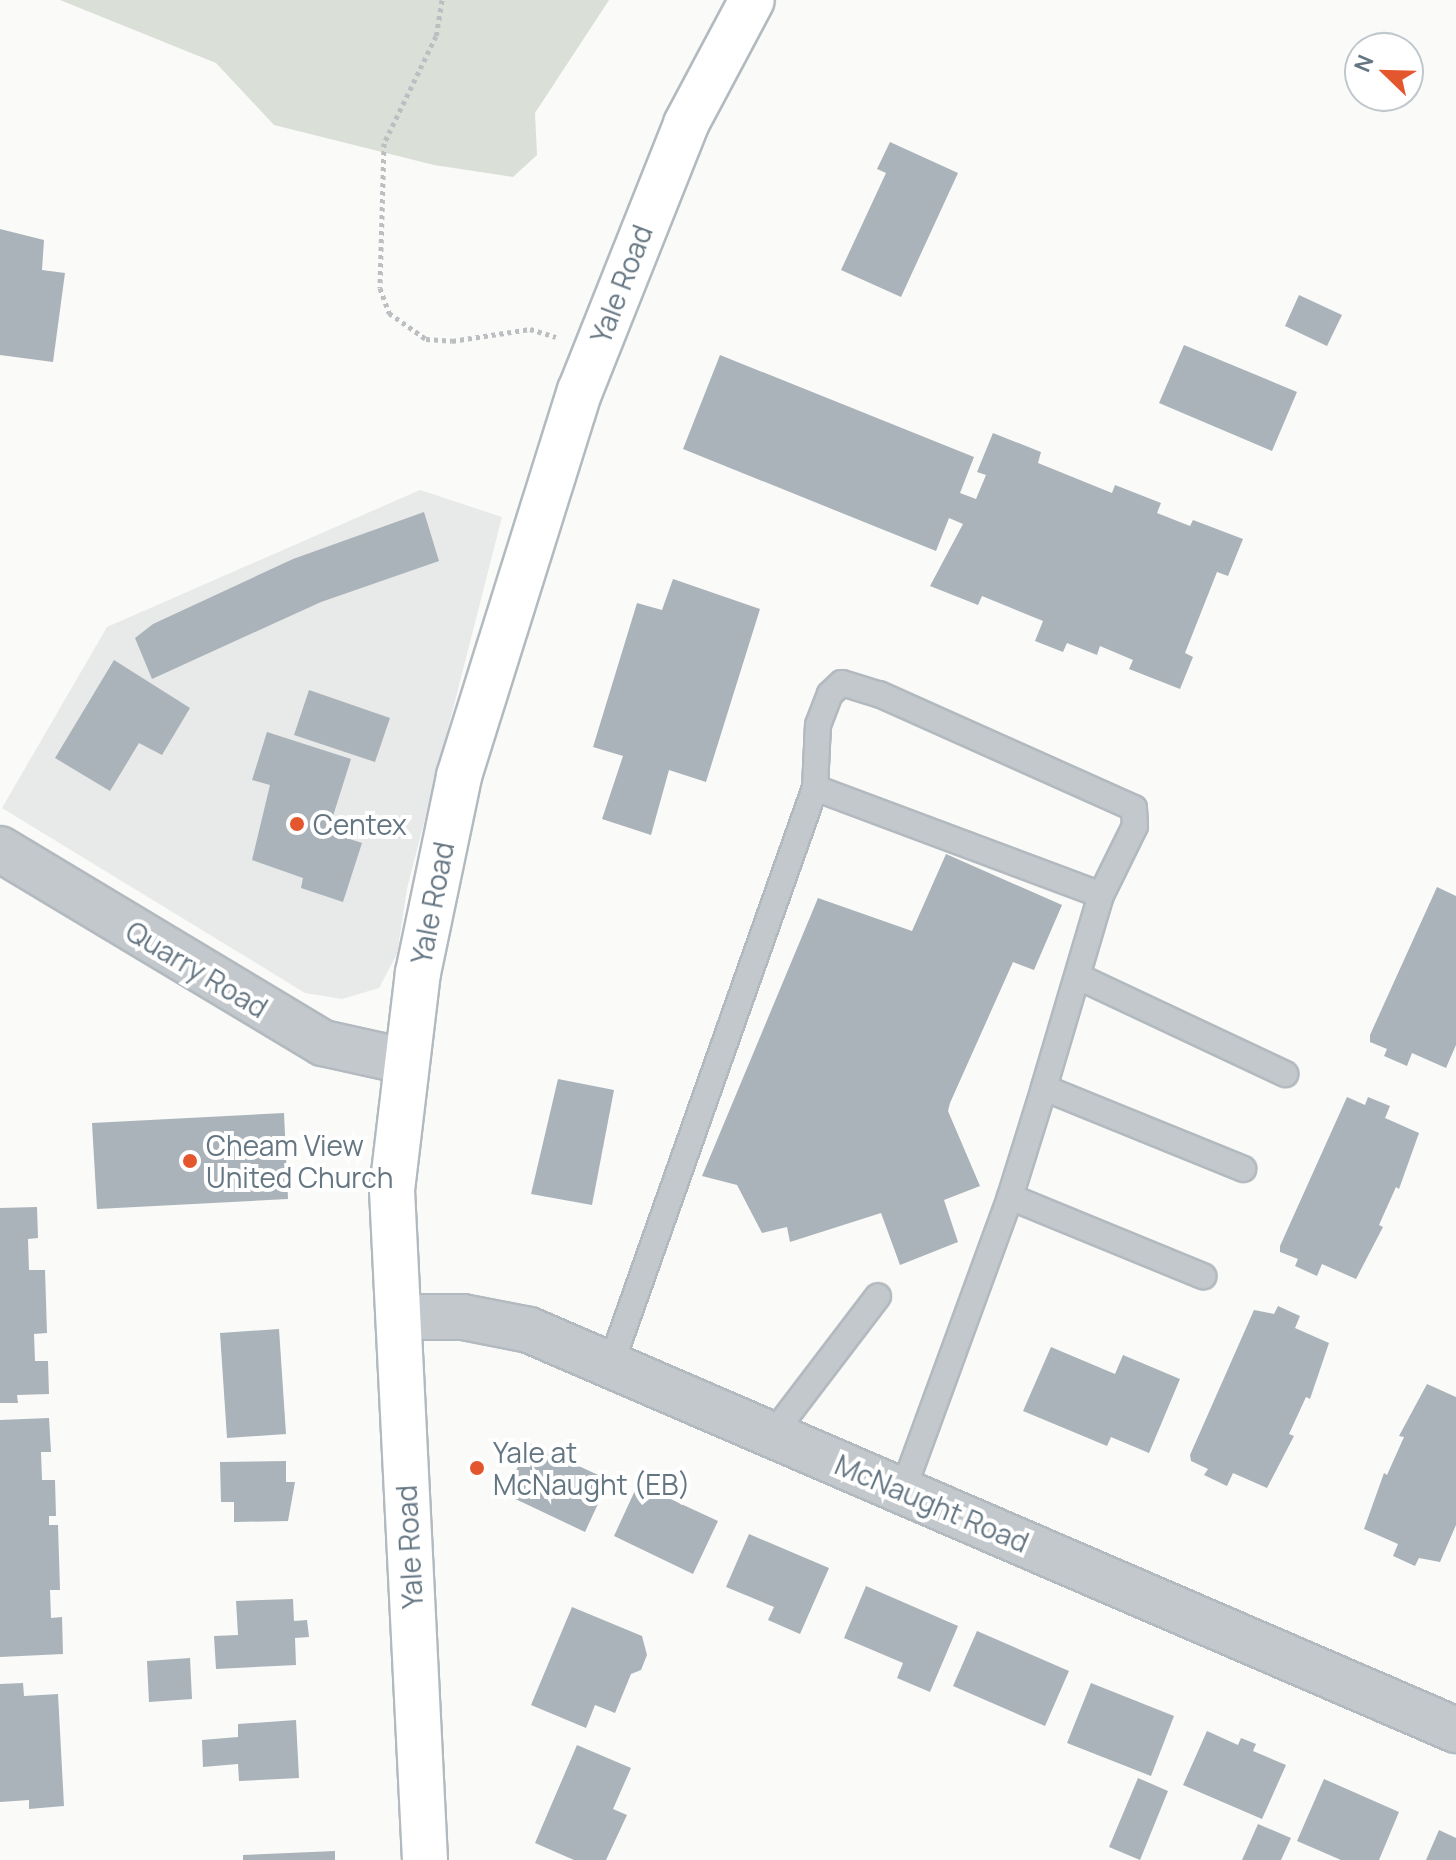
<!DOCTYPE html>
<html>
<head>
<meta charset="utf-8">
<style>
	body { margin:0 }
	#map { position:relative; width:1456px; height:1860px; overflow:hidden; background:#fafaf8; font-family:Manrope,sans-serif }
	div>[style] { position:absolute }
	.built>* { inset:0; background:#e8e9e9 }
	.green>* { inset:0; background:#dadfd7 }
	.building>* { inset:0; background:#aab3b9 }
	.path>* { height:5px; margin-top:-2.5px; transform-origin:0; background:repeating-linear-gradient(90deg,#bbbfc2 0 4px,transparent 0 8px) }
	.roads { filter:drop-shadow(2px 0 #b3babf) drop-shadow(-2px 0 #b3babf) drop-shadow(0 2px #b3babf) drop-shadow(0 -2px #b3babf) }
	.service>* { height:24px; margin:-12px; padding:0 12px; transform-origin:12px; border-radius:12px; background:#c3c8cc }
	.minor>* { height:44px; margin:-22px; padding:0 22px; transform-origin:22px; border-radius:22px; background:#c3c8cc }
	.secondary>* { height:44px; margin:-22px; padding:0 22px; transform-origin:22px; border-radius:22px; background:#fff }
	.dots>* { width:22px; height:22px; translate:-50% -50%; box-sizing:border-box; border:4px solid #fff; border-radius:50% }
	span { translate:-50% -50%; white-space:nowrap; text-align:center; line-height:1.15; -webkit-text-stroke:8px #fff; paint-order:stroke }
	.street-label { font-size:28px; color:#657683 }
	.poi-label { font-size:28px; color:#657683 }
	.left { translate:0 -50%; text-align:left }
	.north { position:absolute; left:1344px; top:32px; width:80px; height:80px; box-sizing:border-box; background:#fff; border:2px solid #c1c8cd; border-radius:50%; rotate:293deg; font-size:22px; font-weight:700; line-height:32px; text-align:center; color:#657683 }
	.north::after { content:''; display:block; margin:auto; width:28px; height:36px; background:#e4572e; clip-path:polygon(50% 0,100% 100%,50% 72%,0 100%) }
</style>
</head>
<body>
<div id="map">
	<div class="built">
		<i style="clip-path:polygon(420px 490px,502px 517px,407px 889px,397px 954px,379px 988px,342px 999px,305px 993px,2px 808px,107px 627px)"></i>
	</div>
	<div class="green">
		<i style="clip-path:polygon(60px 0,609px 0,535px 113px,537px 155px,513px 177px,434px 165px,274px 125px,216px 63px)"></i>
	</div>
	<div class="building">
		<i style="clip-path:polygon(890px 142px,958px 173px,901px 297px,841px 270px,886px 173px,877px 169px)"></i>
		<i style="clip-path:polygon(0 229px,44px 240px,42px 270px,65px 273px,53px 362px,0 355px)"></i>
		<i style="clip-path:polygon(1299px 295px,1342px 315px,1327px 346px,1285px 326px)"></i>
		<i style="clip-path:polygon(1184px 345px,1297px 392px,1272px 451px,1159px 403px)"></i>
		<i style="clip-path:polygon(720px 355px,974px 457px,960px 493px,976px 499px,986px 475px,977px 472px,993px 433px,1041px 452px,1038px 463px,1112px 493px,1115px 485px,1161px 503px,1157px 513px,1190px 526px,1193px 520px,1243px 539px,1228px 576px,1217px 572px,1185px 653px,1193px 657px,1180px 689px,1129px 669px,1133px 660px,1100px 646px,1097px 655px,1067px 643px,1063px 652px,1035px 641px,1043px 621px,982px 596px,978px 605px,930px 586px,963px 524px,949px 518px,936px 551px,683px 449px)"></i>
		<i style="clip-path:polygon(424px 512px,439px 561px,321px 602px,152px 679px,135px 638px,153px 624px,293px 559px)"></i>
		<i style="clip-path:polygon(673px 579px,760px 609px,706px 782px,669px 770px,651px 835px,602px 819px,623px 756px,593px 747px,637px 603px,662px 610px)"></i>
		<i style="clip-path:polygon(114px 660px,190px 708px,162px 755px,139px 743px,110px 791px,55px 758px)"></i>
		<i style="clip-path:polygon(309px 690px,390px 718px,375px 762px,294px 735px)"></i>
		<i style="clip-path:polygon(267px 732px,351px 759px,328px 832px,362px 843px,343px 902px,301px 888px,303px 878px,252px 860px,270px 785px,252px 780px)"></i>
		<i style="clip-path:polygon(946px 854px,1062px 905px,1034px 970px,1013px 962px,950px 1103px,948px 1111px,980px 1186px,944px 1200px,958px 1242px,900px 1265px,881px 1213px,790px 1242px,787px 1227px,762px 1233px,737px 1185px,702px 1176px,818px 898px,912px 931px)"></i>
		<i style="clip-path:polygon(1437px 887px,1456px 896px,1456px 1045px,1446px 1068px,1412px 1053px,1407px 1066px,1384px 1056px,1387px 1049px,1370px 1042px,1370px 1035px)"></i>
		<i style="clip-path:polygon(558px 1079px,614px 1090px,592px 1205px,531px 1194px)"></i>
		<i style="clip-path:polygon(1347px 1097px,1365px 1105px,1368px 1097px,1390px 1106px,1385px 1118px,1419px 1133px,1399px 1189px,1396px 1187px,1379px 1225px,1383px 1227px,1356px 1279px,1322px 1264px,1317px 1276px,1295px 1266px,1298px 1259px,1280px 1252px,1280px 1246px)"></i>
		<i style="clip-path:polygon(284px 1113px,288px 1199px,97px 1209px,92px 1123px)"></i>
		<i style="clip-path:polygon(37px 1207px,38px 1238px,28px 1239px,29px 1270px,45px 1270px,47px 1333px,34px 1334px,35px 1361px,48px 1361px,49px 1394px,17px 1395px,18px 1403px,0 1403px,0 1208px)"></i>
		<i style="clip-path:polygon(1278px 1306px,1300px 1316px,1295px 1328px,1329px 1343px,1310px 1399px,1306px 1397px,1289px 1434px,1294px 1436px,1267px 1488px,1233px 1473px,1227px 1486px,1204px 1475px,1208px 1469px,1191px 1461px,1190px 1455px,1254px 1310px,1274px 1314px)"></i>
		<i style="clip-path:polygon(279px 1329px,286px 1434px,227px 1438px,220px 1333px)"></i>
		<i style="clip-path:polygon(1051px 1347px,1115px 1374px,1123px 1355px,1180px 1379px,1149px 1453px,1111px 1437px,1107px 1446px,1023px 1411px)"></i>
		<i style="clip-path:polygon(1427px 1384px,1456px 1397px,1456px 1525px,1440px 1562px,1419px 1558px,1415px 1566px,1393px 1556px,1398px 1544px,1364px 1529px,1384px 1473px,1387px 1475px,1404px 1437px,1399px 1436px)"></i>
		<i style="clip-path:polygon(49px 1418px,51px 1452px,41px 1452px,42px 1480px,55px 1480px,56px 1516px,49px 1516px,49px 1525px,58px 1525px,60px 1590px,50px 1590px,51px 1618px,62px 1617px,63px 1654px,0 1657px,0 1420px)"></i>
		<i style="clip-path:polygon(529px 1443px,609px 1480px,585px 1532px,505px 1494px)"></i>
		<i style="clip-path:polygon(286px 1461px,286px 1482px,295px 1482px,288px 1521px,234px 1522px,234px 1502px,221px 1502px,220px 1462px)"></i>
		<i style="clip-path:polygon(638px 1484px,718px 1521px,693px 1574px,614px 1536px)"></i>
		<i style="clip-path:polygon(749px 1534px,829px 1568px,800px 1634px,768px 1620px,774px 1607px,726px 1587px)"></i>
		<i style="clip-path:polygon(866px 1586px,958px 1626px,930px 1692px,897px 1678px,903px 1663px,844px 1638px)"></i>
		<i style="clip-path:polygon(293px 1599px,294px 1621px,307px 1620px,309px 1637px,295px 1638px,296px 1665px,216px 1669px,214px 1636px,238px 1635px,236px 1601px)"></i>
		<i style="clip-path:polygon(572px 1607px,642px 1636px,647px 1655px,641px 1670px,631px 1674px,615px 1713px,595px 1705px,586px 1728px,531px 1705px)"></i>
		<i style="clip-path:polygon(977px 1631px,1069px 1671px,1045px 1726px,953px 1686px)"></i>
		<i style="clip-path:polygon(190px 1658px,192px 1699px,149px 1702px,147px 1661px)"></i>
		<i style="clip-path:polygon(23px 1683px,24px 1696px,58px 1694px,64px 1806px,29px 1809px,29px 1800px,0 1802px,0 1684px)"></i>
		<i style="clip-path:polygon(1091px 1683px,1174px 1716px,1151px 1776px,1067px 1743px)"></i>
		<i style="clip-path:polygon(296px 1720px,299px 1778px,239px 1781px,238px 1764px,203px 1767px,202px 1740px,238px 1737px,238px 1724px)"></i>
		<i style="clip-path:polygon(1207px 1731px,1238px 1745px,1241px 1738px,1256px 1744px,1253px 1751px,1286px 1765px,1262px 1819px,1183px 1785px)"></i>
		<i style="clip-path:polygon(577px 1745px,631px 1768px,613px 1809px,627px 1815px,606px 1860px,574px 1860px,535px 1843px)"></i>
		<i style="clip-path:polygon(1138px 1778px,1168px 1791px,1140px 1860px,1109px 1847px)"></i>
		<i style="clip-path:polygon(1324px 1779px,1399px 1812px,1379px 1860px,1341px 1860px,1297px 1841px)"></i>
		<i style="clip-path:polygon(1258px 1824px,1291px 1838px,1281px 1860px,1242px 1860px)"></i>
		<i style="clip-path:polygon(1439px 1830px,1456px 1838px,1456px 1860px,1426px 1860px)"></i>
		<i style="clip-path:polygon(335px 1851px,335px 1860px,243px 1860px,243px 1855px)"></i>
	</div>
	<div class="path">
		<i style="left:442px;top:0;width:36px;rotate:99deg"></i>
		<i style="left:436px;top:36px;width:119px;rotate:115.9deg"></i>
		<i style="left:384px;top:143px;width:145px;rotate:91.6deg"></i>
		<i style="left:380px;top:288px;width:27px;rotate:70deg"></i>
		<i style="left:389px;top:313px;width:45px;rotate:35.1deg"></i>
		<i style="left:426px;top:339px;width:26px;rotate:4deg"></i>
		<i style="left:452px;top:341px;width:79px;rotate:-8.7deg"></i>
		<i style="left:530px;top:329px;width:27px;rotate:17deg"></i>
	</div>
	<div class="roads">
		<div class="service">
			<i style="left:815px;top:788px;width:305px;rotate:20.5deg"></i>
			<i style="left:1079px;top:977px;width:228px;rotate:25.2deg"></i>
			<i style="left:1044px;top:1088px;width:114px;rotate:107.3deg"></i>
			<i style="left:1010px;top:1197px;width:209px;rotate:22.3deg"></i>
			<i style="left:611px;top:1364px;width:611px;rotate:-70.5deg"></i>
			<i style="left:815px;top:788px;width:63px;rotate:-87.3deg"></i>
			<i style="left:818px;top:725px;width:33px;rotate:-69deg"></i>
			<i style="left:830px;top:694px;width:16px;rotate:-43deg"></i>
			<i style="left:842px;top:683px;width:39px;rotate:17deg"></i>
			<i style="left:879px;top:694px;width:279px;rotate:24.1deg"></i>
			<i style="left:1134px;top:808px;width:18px;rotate:87deg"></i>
			<i style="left:1135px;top:826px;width:77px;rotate:116.2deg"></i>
			<i style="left:1101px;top:895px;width:201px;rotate:106.5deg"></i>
			<i style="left:1044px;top:1088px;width:215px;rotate:22.1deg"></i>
			<i style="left:773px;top:1434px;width:173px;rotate:-52.7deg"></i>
			<i style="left:903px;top:1490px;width:312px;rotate:-69.9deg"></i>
		</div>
		<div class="minor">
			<i style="left:0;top:849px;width:377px;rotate:31deg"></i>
			<i style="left:323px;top:1043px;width:83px;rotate:12.5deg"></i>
			<i style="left:398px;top:1317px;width:65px"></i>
			<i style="left:463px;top:1317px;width:67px;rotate:11.1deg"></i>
			<i style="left:529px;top:1330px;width:1010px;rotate:23.34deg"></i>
		</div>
		<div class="secondary">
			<i style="left:425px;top:1860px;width:671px;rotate:-92.82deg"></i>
			<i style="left:392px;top:1190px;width:219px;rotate:-83.2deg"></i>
			<i style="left:418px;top:973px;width:201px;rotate:-78.2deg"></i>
			<i style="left:459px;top:776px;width:404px;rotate:-72.6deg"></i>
			<i style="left:580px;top:391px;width:287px;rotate:-68.3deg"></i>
			<i style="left:686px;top:124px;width:140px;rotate:-62deg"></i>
		</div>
	</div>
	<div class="dots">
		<i style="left:297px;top:824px;background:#e4572e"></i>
		<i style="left:190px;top:1161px;background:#e4572e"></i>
		<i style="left:477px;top:1468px;background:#e4572e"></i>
	</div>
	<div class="street-label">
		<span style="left:621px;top:284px;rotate:-69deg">Yale Road</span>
		<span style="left:432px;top:903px;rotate:-79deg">Yale Road</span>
		<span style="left:197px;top:969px;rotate:31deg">Quarry Road</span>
		<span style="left:932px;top:1503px;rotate:23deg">McNaught Road</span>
		<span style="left:409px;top:1547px;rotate:-93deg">Yale Road</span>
	</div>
	<div class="poi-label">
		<span class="left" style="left:313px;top:824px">Centex</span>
		<span class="left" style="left:206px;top:1161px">Cheam View<br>United Church</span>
		<span class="left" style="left:493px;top:1468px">Yale at<br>McNaught (EB)</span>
	</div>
	<div class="north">N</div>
</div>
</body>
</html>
